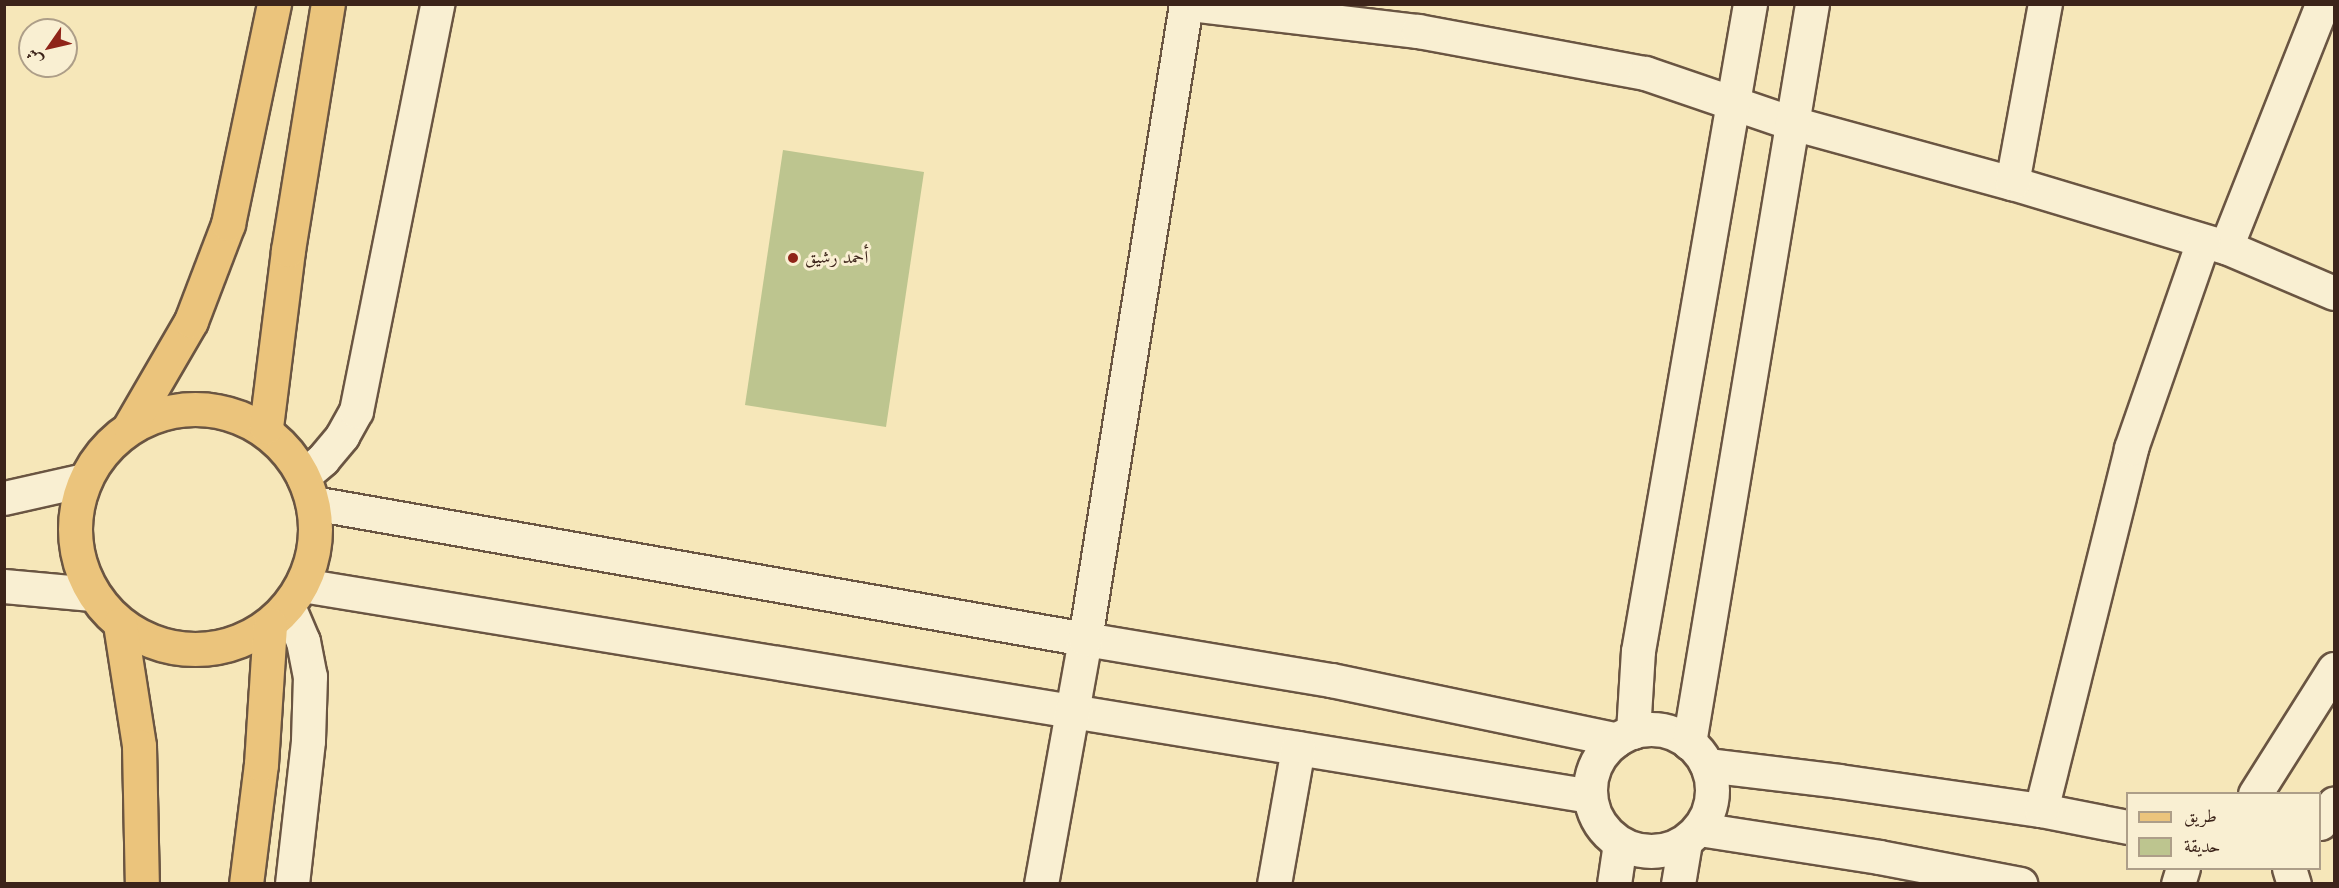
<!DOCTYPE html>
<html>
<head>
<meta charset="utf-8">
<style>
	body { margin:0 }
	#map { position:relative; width:2339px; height:888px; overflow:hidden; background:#f6e7b9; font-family:Cardo,Amiri,serif }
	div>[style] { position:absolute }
	.green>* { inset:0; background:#bdc58f }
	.roads { filter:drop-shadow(2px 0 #6a5542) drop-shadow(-2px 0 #6a5542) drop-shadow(0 2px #6a5542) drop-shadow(0 -2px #6a5542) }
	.minor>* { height:33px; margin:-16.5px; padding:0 16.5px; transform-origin:16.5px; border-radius:16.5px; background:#f9efd2 }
	.minor>.ring { margin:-16.5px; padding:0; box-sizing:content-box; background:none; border:33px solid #f9efd2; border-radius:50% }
	.major>* { height:33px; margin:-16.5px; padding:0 16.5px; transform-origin:16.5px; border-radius:16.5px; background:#ebc47c }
	.major>.ring { margin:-16.5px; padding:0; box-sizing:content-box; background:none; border:33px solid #ebc47c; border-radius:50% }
	.dots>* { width:16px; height:16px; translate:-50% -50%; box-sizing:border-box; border:3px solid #f9efd2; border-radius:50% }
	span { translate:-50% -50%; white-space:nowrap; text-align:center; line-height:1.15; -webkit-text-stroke:6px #f9efd2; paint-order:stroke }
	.poi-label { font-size:18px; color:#3c241a }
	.left { translate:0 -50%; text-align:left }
	.frame { position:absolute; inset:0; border:6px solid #3c241a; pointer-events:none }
	.legend { position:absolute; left:2126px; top:792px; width:195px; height:78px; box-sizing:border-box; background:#f9efd2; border:2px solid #ad9e88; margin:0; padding:8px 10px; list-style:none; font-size:18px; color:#3c241a }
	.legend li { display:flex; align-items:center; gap:12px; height:30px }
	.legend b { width:30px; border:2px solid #ad9e88 }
	.north { position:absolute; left:18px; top:18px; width:60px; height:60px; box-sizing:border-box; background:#f9efd2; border:2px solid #ad9e88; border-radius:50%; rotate:236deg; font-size:16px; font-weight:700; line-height:24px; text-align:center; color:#3c241a }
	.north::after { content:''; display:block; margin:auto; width:21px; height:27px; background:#8f2418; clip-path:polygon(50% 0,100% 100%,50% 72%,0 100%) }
</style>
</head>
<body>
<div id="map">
	<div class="green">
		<i style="clip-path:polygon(783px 150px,924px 172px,886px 427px,745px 405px)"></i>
	</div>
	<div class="roads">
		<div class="minor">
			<i style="left:1190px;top:4px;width:230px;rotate:6.8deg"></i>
			<i style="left:1418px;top:31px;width:231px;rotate:10.5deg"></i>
			<i style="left:1645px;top:73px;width:155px;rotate:18.8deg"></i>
			<i style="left:1792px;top:123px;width:228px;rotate:15.3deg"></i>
			<i style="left:2012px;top:183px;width:223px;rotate:16.7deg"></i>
			<i style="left:2226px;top:247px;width:117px;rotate:23.1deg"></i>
			<i style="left:2012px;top:183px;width:182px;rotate:-79.6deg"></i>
			<i style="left:2226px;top:247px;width:261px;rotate:-68.4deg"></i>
			<i style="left:303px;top:476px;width:26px;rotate:-40deg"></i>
			<i style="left:323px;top:459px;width:30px;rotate:-50deg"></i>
			<i style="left:342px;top:436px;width:29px;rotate:-61deg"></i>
			<i style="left:356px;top:411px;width:415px;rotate:-78.7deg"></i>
			<i style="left:4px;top:498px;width:82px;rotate:-12.7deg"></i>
			<i style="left:313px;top:503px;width:784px;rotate:9.99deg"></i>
			<i style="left:1085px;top:639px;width:249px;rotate:9.5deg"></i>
			<i style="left:1331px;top:680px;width:292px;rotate:11.8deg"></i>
			<i style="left:302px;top:585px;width:1305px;rotate:9.3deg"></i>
			<i style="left:4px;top:586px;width:88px;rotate:5.2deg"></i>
			<i style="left:288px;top:606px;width:38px;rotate:67deg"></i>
			<i style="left:303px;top:641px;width:36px;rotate:79deg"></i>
			<i style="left:310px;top:676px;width:65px;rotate:91.8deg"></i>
			<i style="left:308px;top:741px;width:144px;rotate:96.4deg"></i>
			<i class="ring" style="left:1590px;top:729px;width:89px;height:89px"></i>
			<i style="left:1633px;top:732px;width:81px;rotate:-86.5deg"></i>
			<i style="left:1638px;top:651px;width:657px;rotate:-80.18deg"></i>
			<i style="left:1689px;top:743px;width:749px;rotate:-80.55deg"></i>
			<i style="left:1707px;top:765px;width:133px;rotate:6.9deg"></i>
			<i style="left:1839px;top:781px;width:204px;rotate:8.2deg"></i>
			<i style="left:2041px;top:810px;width:89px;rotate:11.1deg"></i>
			<i style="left:2255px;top:794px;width:148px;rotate:-57.7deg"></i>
			<i style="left:2041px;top:810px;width:373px;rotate:-76deg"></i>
			<i style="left:2131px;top:448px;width:219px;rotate:-70.8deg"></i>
			<i style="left:2320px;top:823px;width:24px;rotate:-54deg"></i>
			<i style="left:1699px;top:829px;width:182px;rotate:8.8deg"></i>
			<i style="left:1879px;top:857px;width:144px;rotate:10.8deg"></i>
			<i style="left:2289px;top:868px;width:17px;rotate:73deg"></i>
			<i style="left:1041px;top:884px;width:249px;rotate:-79.8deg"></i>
			<i style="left:1085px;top:639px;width:643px;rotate:-80.96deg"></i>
			<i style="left:1274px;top:884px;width:138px;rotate:-80deg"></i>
			<i style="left:1614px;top:884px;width:41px;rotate:-81.7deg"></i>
			<i style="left:1678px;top:884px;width:43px;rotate:-80.5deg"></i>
			<i style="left:2178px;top:884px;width:17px;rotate:-73deg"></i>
		</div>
		<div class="major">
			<i class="ring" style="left:75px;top:409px;width:207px;height:207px"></i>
			<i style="left:130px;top:426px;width:121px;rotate:-59.8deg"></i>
			<i style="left:191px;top:321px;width:104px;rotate:-69.1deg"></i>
			<i style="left:228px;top:224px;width:225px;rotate:-78.2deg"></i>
			<i style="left:266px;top:427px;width:178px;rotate:-82.9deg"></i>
			<i style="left:288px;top:250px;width:249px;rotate:-80.8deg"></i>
			<i style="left:120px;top:624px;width:123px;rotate:81.1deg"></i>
			<i style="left:139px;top:746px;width:138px;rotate:88.8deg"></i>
			<i style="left:246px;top:884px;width:121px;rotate:-82.9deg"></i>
			<i style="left:261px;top:764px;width:140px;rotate:-86.3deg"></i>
		</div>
	</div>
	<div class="dots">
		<i style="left:793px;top:258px;background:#8f2418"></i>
	</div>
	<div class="poi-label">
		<span class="left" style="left:805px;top:258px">أحمد رشيق</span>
	</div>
	<div class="frame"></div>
	<ul class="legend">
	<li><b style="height:8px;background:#ebc47c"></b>طريق</li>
	<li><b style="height:16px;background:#bdc58f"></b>حديقة</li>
	</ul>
	<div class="north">ش</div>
</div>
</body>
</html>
